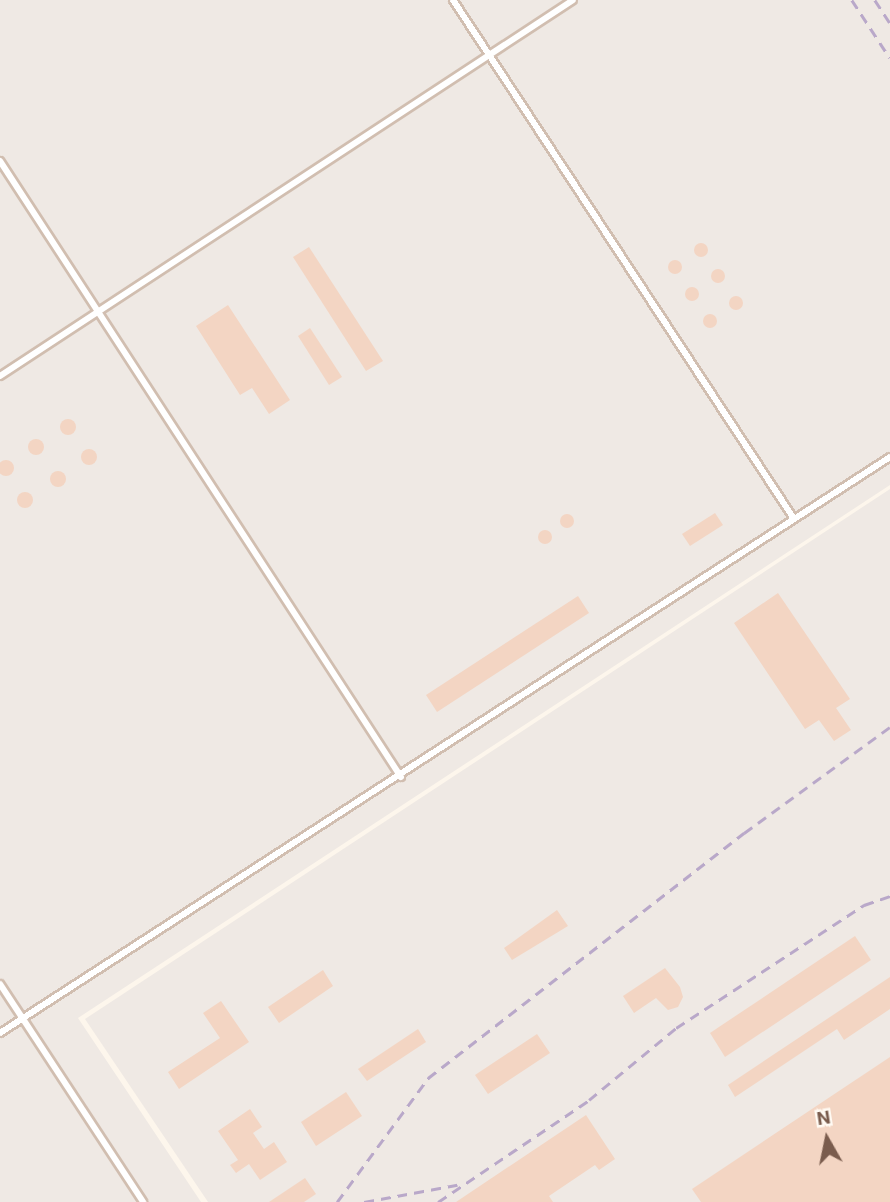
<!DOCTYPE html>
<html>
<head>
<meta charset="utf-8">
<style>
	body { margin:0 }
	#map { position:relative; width:890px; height:1202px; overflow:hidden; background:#fdf6ec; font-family:Roboto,sans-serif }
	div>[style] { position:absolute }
	.industrial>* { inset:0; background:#efe9e4 }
	.building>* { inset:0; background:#f3d5c3 }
	.round { border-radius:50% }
	.roads { filter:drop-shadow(2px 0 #d1beb0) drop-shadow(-2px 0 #d1beb0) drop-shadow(0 2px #d1beb0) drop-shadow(0 -2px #d1beb0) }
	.service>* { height:6px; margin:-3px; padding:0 3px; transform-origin:3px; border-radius:3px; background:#fff }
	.rail>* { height:2.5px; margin-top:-1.25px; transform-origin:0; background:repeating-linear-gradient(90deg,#b9a8c9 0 10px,transparent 0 17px) }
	span { translate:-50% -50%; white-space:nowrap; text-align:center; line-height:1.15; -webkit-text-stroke:7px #fffaf3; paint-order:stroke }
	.north { position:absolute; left:792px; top:1104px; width:70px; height:70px; -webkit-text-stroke:5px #fffaf3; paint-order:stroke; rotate:351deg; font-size:19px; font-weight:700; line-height:28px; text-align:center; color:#7a5c4d }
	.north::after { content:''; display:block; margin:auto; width:24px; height:32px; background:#7a5c4d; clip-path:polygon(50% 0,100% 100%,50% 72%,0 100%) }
</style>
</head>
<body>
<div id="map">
	<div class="industrial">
		<i style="clip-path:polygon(0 0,890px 0,890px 485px,78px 1018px,201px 1202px,0 1202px)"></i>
		<i style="clip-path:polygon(890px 489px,890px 1202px,208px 1202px,85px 1019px)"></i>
	</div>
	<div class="building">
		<i class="round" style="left:694px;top:243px;width:14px;height:14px"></i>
		<i style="clip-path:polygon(309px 247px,383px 361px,366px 371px,293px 257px)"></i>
		<i class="round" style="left:668px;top:260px;width:14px;height:14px"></i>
		<i class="round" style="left:711px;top:269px;width:14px;height:14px"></i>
		<i class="round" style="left:685px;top:287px;width:14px;height:14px"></i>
		<i class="round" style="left:729px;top:296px;width:14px;height:14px"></i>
		<i style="clip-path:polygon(228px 305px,290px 400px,269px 414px,252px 388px,240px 395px,196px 326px)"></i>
		<i class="round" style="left:703px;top:314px;width:14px;height:14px"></i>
		<i style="clip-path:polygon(310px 328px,342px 377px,329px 385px,298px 336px)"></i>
		<i class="round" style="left:60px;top:419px;width:16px;height:16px"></i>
		<i class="round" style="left:28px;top:439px;width:16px;height:16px"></i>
		<i class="round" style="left:81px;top:449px;width:16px;height:16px"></i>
		<i class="round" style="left:-2px;top:460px;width:16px;height:16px"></i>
		<i class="round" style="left:50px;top:471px;width:16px;height:16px"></i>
		<i class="round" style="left:17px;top:492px;width:16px;height:16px"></i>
		<i style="clip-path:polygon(715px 513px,723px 525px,690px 546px,682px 534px)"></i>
		<i class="round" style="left:560px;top:514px;width:14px;height:14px"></i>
		<i class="round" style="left:538px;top:530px;width:14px;height:14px"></i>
		<i style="clip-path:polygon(778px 593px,850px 699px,836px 708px,851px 730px,834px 741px,819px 720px,805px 729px,734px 623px)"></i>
		<i style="clip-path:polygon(578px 596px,589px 613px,437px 712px,426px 695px)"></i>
		<i style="clip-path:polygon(557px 910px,568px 926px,512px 960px,504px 948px)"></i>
		<i style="clip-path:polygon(855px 936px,871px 960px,725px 1057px,710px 1033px)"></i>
		<i style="clip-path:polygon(665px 968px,680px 987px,683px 997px,678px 1007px,668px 1010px,656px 998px,634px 1013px,623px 996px)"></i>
		<i style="clip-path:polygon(323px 970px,333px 986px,279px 1023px,268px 1007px)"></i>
		<i style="clip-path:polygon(890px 977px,890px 1009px,844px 1040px,837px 1029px,735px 1097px,728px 1085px)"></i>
		<i style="clip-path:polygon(221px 1001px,249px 1042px,179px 1089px,168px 1072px,220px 1038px,203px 1013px)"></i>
		<i style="clip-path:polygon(418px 1029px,426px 1042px,367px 1081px,358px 1069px)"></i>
		<i style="clip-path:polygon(537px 1034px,550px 1053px,488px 1094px,475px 1075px)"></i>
		<i style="clip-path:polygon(890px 1057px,890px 1202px,701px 1202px,692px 1189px)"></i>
		<i style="clip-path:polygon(346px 1092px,362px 1116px,316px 1146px,301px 1122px)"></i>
		<i style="clip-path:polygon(250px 1109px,262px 1127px,253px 1133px,264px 1149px,274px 1142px,287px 1162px,260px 1180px,249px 1164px,236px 1173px,230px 1165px,238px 1160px,218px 1131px)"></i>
		<i style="clip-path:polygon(586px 1115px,615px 1159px,599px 1170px,595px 1165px,549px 1196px,553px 1202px,456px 1202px)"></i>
		<i style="clip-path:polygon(305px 1178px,316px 1194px,304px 1202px,269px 1202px)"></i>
	</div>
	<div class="roads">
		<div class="service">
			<i style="left:453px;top:0;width:621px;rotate:56.69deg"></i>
			<i style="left:0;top:161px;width:735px;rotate:56.94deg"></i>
			<i style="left:0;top:376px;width:685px;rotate:-33.27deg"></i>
			<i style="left:0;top:984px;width:261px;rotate:56.7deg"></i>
			<i style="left:0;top:1033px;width:1060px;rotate:-32.91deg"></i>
		</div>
	</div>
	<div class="rail">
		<i style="left:852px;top:0;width:69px;rotate:56.8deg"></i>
		<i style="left:875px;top:0;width:27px;rotate:57deg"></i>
		<i style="left:337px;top:1202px;width:154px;rotate:-53.7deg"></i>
		<i style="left:428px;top:1078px;width:400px;rotate:-37.8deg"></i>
		<i style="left:744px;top:833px;width:180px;rotate:-36deg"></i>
		<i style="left:364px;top:1202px;width:95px;rotate:-10.4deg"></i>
		<i style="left:438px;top:1202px;width:182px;rotate:-34deg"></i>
		<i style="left:589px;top:1100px;width:113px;rotate:-39.6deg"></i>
		<i style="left:676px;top:1028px;width:225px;rotate:-33.2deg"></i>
		<i style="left:864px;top:905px;width:28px;rotate:-19deg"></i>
	</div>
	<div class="north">N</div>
</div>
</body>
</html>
